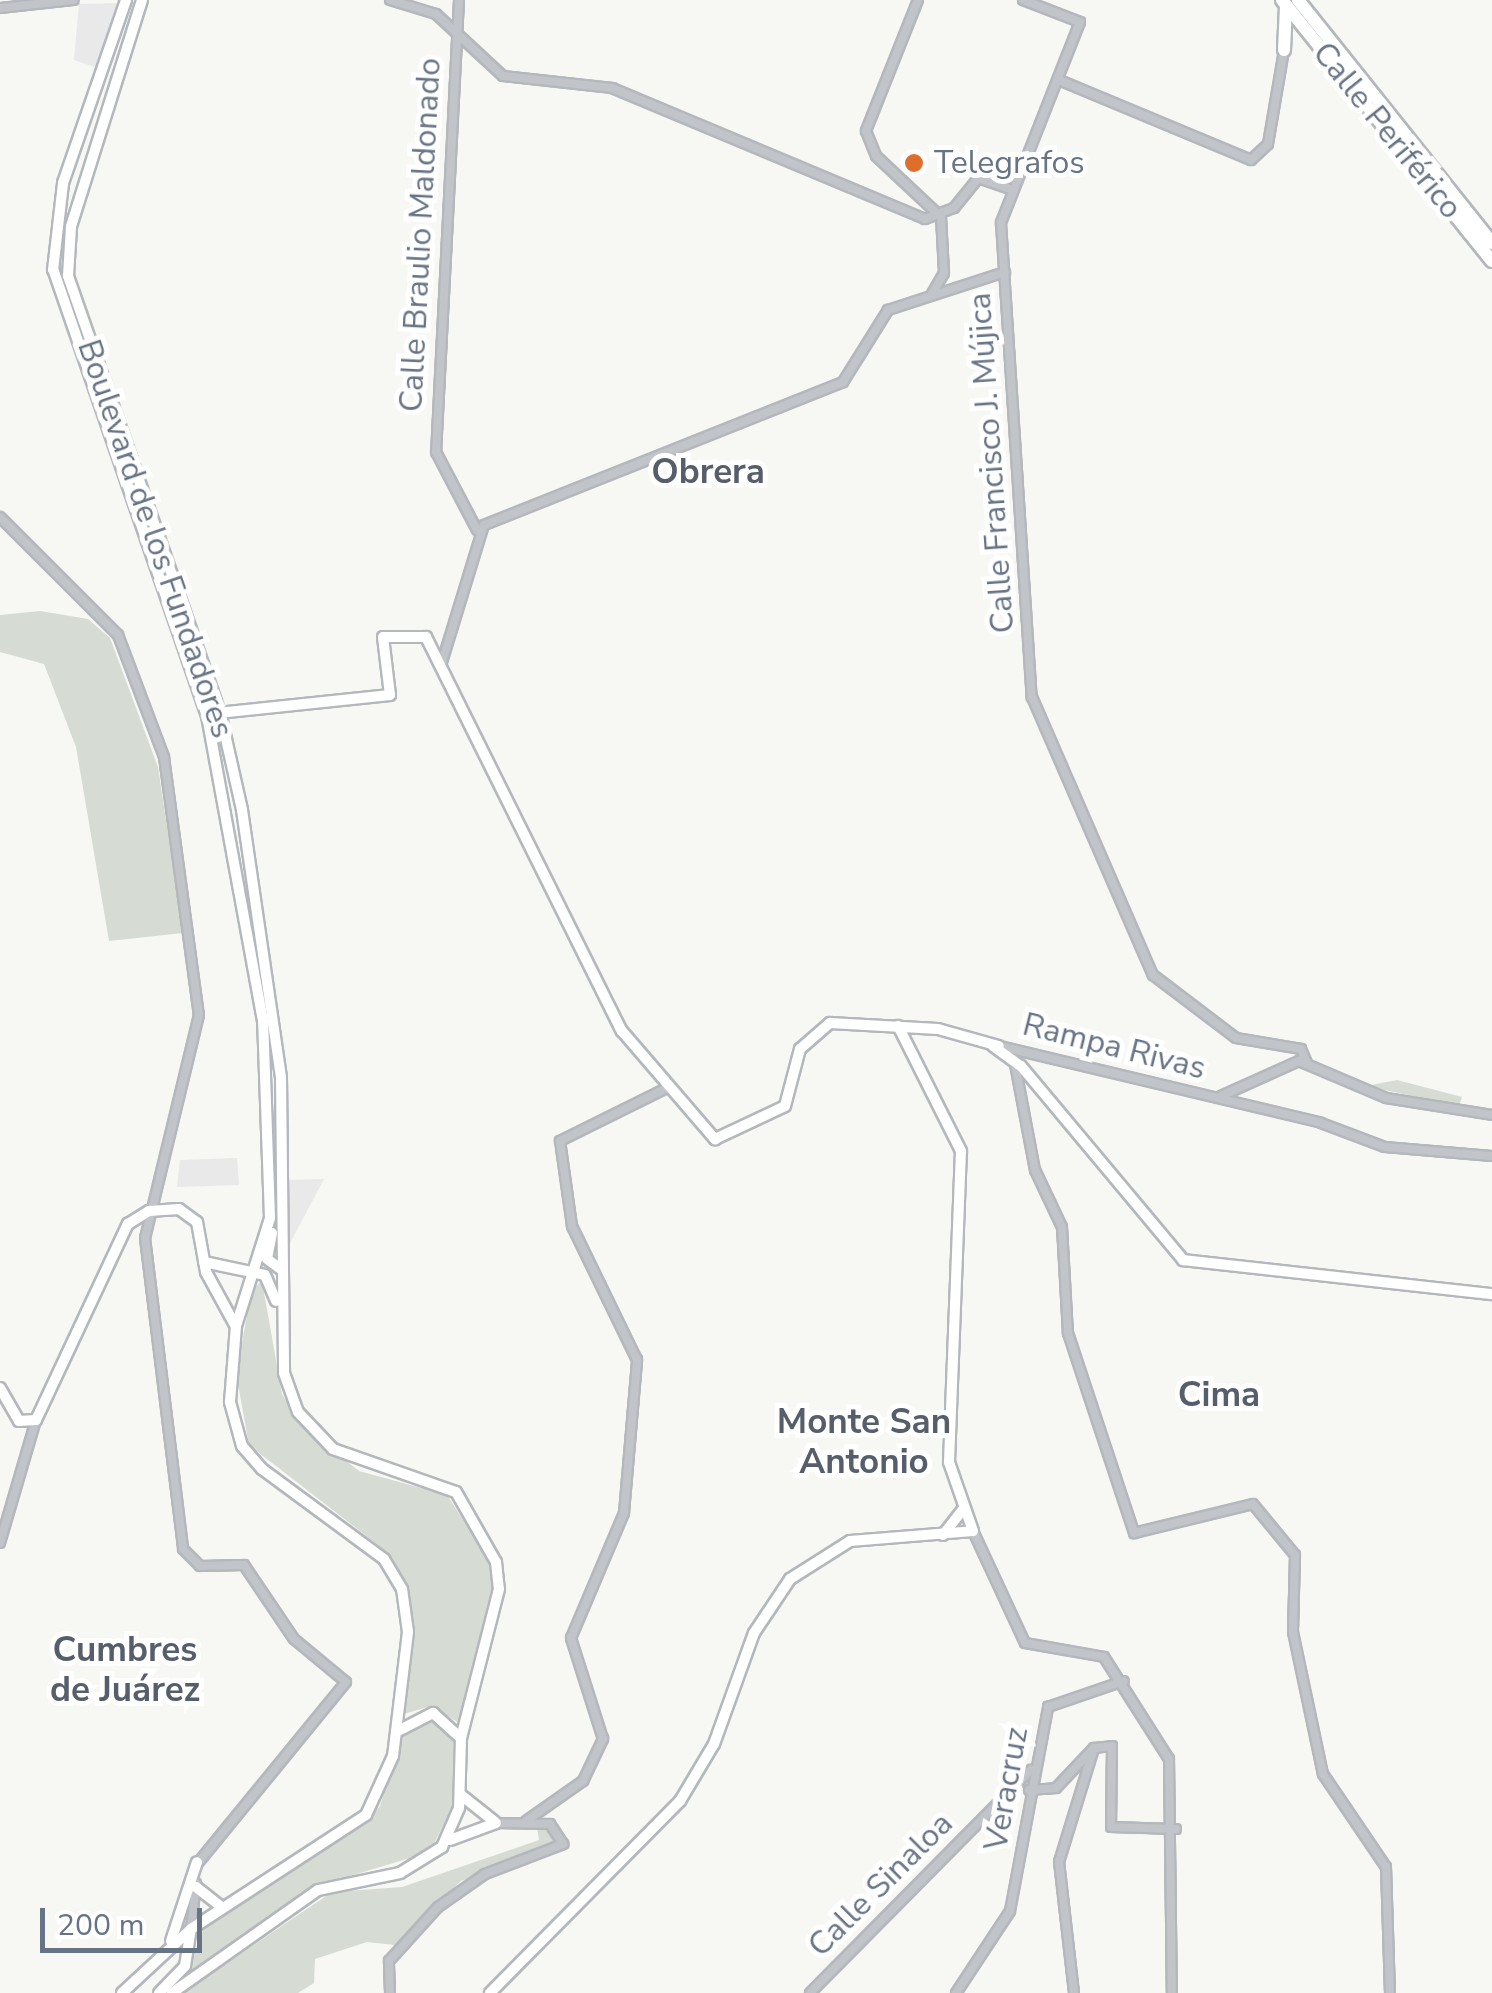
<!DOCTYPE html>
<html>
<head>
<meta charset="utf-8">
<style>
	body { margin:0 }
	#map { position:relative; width:1492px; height:1993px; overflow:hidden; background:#f7f7f4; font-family:"Nunito Sans",sans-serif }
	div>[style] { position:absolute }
	.built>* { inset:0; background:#e8e9e8 }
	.green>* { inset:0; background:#d6dcd4 }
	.roads { filter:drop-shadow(2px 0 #b4b8bc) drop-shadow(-2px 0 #b4b8bc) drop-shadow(0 2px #b4b8bc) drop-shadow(0 -2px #b4b8bc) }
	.minor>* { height:8px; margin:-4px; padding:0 4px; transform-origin:4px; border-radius:4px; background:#c1c4c8 }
	.major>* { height:10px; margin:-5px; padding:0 5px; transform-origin:5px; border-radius:5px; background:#fff }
	.highway>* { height:12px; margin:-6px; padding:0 6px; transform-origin:6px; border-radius:6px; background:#fff }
	.dots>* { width:28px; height:28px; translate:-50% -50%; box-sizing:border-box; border:5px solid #fff; border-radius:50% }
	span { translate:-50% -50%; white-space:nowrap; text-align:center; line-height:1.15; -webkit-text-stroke:10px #fff; paint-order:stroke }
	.street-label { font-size:32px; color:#677485 }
	.poi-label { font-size:32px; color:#677485 }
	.left { translate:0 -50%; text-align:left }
	.neighbourhood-label { font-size:35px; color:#555e6a; font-weight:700 }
	.scale { position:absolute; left:40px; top:1908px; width:162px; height:45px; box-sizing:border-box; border:5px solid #677485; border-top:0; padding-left:12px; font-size:30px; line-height:35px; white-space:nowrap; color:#677485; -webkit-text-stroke:8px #fff; paint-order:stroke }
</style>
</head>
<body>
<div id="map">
	<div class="built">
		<i style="clip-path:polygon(120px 3px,95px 67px,74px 60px,79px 4px)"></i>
		<i style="clip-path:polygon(237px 1158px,239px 1185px,177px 1187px,180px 1160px)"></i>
		<i style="clip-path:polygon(324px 1179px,289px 1245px,287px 1180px)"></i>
	</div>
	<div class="green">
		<i style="clip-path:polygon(40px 611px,88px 619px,110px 638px,158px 767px,183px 933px,109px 941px,76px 747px,44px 664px,0 652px,0 615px)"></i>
		<i style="clip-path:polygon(1397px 1080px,1462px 1097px,1459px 1106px,1366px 1086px)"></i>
		<i style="clip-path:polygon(262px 1281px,282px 1394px,299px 1424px,359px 1471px,447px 1495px,486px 1556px,493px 1577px,487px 1644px,459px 1723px,431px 1706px,404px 1714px,414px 1621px,402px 1575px,378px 1545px,249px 1445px,236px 1373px,252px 1290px)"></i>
		<i style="clip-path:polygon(431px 1719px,456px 1744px,453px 1805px,430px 1852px,317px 1886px,164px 1993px,187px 1970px,205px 1926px,363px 1824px,380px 1806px,403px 1733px)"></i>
		<i style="clip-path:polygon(537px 1828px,554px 1832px,553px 1847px,461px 1881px,395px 1945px,367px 1942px,315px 1959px,314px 1983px,298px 1993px,183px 1993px,332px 1892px,402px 1887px,539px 1840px)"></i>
	</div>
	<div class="roads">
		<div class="minor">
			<i style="left:390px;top:0;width:48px;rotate:16.9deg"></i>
			<i style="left:436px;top:14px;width:91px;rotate:42.8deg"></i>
			<i style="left:503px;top:76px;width:110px;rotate:6.3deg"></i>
			<i style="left:612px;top:88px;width:339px;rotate:22.7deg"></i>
			<i style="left:925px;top:219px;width:31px;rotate:-21deg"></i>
			<i style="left:954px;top:208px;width:38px;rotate:-51deg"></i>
			<i style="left:978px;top:178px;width:34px;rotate:19deg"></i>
			<i style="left:459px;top:0;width:453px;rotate:92.9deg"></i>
			<i style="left:436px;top:452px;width:88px;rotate:62.3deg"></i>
			<i style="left:918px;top:0;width:141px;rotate:111.7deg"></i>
			<i style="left:866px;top:131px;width:27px;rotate:68deg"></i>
			<i style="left:876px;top:156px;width:89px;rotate:43.2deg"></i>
			<i style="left:941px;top:217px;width:56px;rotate:86.9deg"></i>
			<i style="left:944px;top:273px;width:24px;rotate:120deg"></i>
			<i style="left:1023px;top:0;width:61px;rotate:21.1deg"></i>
			<i style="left:1080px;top:22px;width:216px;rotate:111.5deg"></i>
			<i style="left:1001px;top:223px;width:475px;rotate:86.3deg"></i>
			<i style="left:1032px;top:697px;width:303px;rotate:66.5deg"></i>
			<i style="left:1153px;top:975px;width:104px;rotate:37.2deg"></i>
			<i style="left:1236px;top:1038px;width:66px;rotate:9.6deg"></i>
			<i style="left:1301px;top:1049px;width:15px;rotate:67deg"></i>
			<i style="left:0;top:8px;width:74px;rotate:-6.2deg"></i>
			<i style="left:1059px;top:80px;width:208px;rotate:22.6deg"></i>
			<i style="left:1251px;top:160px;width:23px;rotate:-43deg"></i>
			<i style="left:1268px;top:144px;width:95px;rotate:-80.3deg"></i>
			<i style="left:0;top:517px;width:167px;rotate:45deg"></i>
			<i style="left:118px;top:635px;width:130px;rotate:69.3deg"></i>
			<i style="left:164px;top:757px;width:260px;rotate:82.3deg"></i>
			<i style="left:199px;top:1015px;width:229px;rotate:103.6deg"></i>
			<i style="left:145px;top:1238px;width:313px;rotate:83deg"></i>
			<i style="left:183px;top:1549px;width:24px;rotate:45deg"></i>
			<i style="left:200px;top:1566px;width:44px;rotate:-1.3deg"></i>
			<i style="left:244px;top:1565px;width:89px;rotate:56deg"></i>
			<i style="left:294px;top:1639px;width:67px;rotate:39.6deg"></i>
			<i style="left:346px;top:1682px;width:235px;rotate:129.3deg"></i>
			<i style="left:442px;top:662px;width:143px;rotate:-73deg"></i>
			<i style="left:484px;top:525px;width:386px;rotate:-21.7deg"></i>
			<i style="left:843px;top:382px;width:85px;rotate:-58deg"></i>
			<i style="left:888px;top:310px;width:123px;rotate:-18deg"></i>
			<i style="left:999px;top:1046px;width:331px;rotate:13.4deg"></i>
			<i style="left:1321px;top:1123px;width:68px;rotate:20.6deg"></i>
			<i style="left:1385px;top:1147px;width:107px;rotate:4.8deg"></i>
			<i style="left:1014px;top:1059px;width:113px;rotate:79.3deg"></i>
			<i style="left:1035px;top:1170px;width:63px;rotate:64.7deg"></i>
			<i style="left:1062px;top:1227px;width:106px;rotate:86.8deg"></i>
			<i style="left:1068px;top:1333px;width:211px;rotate:71.7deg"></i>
			<i style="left:1134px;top:1533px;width:122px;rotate:-13.7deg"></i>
			<i style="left:1253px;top:1504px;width:66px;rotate:50.5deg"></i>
			<i style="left:1295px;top:1555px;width:77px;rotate:91.5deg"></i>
			<i style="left:1293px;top:1632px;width:145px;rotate:78.1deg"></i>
			<i style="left:1323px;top:1774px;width:112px;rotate:55.9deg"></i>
			<i style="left:1386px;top:1867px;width:126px;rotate:88.2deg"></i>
			<i style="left:1221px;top:1096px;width:85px;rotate:-24.2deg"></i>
			<i style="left:1299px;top:1061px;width:95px;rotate:23deg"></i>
			<i style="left:1386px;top:1098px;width:107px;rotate:9.1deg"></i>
			<i style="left:973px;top:1531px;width:123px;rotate:65.1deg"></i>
			<i style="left:1025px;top:1643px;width:80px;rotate:10deg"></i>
			<i style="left:1104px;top:1657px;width:121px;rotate:57.5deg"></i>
			<i style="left:1169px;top:1759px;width:234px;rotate:89.3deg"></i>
			<i style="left:0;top:1543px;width:128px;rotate:-73.7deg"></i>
			<i style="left:1094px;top:1748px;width:18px;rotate:-6deg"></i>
			<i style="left:1112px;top:1746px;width:81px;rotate:90.7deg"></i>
			<i style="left:1111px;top:1827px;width:65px;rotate:1.8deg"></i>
			<i style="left:1029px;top:1790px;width:27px;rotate:-4deg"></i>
			<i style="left:1056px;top:1788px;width:55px;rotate:-46.5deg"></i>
			<i style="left:526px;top:1821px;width:70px;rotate:-35.1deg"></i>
			<i style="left:583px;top:1781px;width:47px;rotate:-64.5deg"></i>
			<i style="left:603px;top:1739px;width:106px;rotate:-107.6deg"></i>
			<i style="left:571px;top:1638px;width:136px;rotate:-67deg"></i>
			<i style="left:624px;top:1513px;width:154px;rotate:-85.1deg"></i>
			<i style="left:637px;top:1360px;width:149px;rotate:-115.9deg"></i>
			<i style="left:572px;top:1226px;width:86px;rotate:-98deg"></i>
			<i style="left:560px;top:1141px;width:122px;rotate:-26.4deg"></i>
			<i style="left:191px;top:1929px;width:46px;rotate:-83.8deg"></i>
			<i style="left:390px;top:1993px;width:32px;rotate:-92deg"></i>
			<i style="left:389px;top:1961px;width:73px;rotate:-47.8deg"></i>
			<i style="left:438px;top:1907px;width:57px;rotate:-35.1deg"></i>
			<i style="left:485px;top:1874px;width:84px;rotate:-21deg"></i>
			<i style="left:563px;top:1844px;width:24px;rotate:-123deg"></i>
			<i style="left:550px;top:1824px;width:54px;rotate:-178.9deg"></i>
			<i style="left:810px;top:1993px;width:314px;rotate:-45.3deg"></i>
			<i style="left:956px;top:1993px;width:98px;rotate:-56.6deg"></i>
			<i style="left:1010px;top:1911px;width:208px;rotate:-79.4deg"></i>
			<i style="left:1048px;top:1707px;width:80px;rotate:-18.9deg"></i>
			<i style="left:1074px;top:1993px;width:132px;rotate:-96.5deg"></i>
			<i style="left:1059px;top:1862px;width:119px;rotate:-72.9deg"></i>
		</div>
		<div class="major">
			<i style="left:142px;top:0;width:238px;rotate:107.4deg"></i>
			<i style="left:71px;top:227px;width:49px;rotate:93.5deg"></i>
			<i style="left:68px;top:276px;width:462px;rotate:70.8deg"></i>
			<i style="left:220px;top:712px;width:100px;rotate:77.3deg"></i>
			<i style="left:242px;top:810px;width:271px;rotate:81.7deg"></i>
			<i style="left:281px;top:1078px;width:295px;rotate:89.4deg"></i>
			<i style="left:284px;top:1373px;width:41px;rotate:70.3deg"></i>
			<i style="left:298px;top:1412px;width:51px;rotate:46.6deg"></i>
			<i style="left:333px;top:1449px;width:130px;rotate:19.3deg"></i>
			<i style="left:456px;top:1492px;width:81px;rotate:60.3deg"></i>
			<i style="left:496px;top:1562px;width:27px;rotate:84deg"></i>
			<i style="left:499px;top:1589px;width:154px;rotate:104.3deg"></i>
			<i style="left:461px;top:1738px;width:70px;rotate:91.6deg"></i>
			<i style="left:459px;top:1808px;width:43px;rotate:113.6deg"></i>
			<i style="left:442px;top:1847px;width:49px;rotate:148.2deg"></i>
			<i style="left:400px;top:1873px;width:84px;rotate:168.3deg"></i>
			<i style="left:318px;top:1890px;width:179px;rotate:144.8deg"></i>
			<i style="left:218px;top:713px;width:173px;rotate:-6deg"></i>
			<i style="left:390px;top:695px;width:58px;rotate:-96.9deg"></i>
			<i style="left:383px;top:637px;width:43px"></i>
			<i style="left:426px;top:637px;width:440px;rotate:63.6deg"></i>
			<i style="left:622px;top:1031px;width:143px;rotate:49.3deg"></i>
			<i style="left:715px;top:1139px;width:77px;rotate:-25.2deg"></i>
			<i style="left:785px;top:1106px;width:59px;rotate:-75.3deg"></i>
			<i style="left:800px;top:1049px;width:40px;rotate:-41deg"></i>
			<i style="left:830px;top:1023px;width:108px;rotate:3.2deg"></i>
			<i style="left:938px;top:1029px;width:63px;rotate:15.6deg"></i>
			<i style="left:993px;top:1046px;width:34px;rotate:36deg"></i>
			<i style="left:1021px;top:1066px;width:253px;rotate:50.1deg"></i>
			<i style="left:1183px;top:1260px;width:311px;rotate:6.3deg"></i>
			<i style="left:272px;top:1233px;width:26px;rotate:101deg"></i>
			<i style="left:267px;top:1259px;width:19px;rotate:36deg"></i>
			<i style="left:204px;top:1262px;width:62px;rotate:12deg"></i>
			<i style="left:265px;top:1275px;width:28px;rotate:67deg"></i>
			<i style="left:0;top:1388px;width:38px;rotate:60deg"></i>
			<i style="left:19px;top:1421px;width:17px;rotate:-3deg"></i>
			<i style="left:36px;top:1420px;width:217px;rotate:-64.9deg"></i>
			<i style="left:128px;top:1224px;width:25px;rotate:-32deg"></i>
			<i style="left:149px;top:1211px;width:30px;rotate:-4deg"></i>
			<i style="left:179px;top:1209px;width:22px;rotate:36deg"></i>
			<i style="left:197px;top:1222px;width:51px;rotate:79.8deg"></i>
			<i style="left:206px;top:1272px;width:60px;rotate:61.3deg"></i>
			<i style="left:943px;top:1535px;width:33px;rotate:-52deg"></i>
			<i style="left:396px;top:1732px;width:42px;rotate:-27.2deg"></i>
			<i style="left:433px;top:1713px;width:38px;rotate:42deg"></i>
			<i style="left:461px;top:1795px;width:43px;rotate:38.5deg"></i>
			<i style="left:450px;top:1840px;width:49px;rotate:-20.3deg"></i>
			<i style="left:196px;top:1887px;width:33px;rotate:38deg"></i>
			<i style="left:171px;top:1941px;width:83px;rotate:-71.8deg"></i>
			<i style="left:122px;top:1993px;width:94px;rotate:-42.8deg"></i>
			<i style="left:191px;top:1929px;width:209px;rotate:-33.1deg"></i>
			<i style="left:366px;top:1815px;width:65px;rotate:-65.4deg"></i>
			<i style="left:393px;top:1756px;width:125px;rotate:-83.1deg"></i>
			<i style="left:408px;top:1632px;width:43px;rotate:-97.9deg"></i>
			<i style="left:402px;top:1589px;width:35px;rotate:-121deg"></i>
			<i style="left:384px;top:1559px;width:152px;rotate:-143.6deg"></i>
			<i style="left:262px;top:1469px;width:30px;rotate:-131deg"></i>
			<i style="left:242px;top:1446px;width:46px;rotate:-105.3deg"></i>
			<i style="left:230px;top:1402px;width:76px;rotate:-85.5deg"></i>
			<i style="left:236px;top:1326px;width:113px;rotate:-72.5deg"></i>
			<i style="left:270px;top:1218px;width:197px;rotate:-92deg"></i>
			<i style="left:263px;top:1021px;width:310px;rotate:-100.4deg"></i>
			<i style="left:207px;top:716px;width:472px;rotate:-109deg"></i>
			<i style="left:53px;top:270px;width:88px;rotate:-83.4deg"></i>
			<i style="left:63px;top:183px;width:194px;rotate:-71deg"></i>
			<i style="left:159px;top:1993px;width:37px;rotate:-46deg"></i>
			<i style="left:185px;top:1966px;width:37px;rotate:-81deg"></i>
			<i style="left:490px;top:1993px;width:270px;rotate:-45.3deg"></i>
			<i style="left:680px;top:1801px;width:66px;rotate:-59.2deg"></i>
			<i style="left:714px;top:1744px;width:118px;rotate:-70.2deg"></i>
			<i style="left:754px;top:1633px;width:65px;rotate:-56.3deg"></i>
			<i style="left:790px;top:1579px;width:71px;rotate:-32.3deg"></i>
			<i style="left:850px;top:1541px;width:123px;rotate:-4.6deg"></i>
			<i style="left:973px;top:1531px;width:73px;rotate:-109.2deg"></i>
			<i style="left:949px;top:1462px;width:311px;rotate:-87.8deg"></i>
			<i style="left:961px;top:1151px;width:140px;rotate:-116.7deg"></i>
		</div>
		<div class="highway">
			<i style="left:1282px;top:0;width:335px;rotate:51.2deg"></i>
			<i style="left:1298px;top:0;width:311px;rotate:51.4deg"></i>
			<i style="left:1284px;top:50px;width:44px;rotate:-87.4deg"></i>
		</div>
	</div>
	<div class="dots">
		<i style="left:914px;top:163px;background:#df6e2c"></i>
	</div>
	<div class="street-label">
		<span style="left:1387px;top:131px;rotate:51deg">Calle Periférico</span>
		<span style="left:421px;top:235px;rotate:-87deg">Calle Braulio Maldonado</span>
		<span style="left:992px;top:463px;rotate:-94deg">Calle Francisco J. Mújica</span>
		<span style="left:155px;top:539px;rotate:71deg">Boulevard de los Fundadores</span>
		<span style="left:1114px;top:1047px;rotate:14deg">Rampa Rivas</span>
		<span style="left:1007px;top:1789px;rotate:-80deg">Veracruz</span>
		<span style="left:881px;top:1885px;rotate:-45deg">Calle Sinaloa</span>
	</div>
	<div class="poi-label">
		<span class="left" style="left:934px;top:163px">Telegrafos</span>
	</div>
	<div class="neighbourhood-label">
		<span style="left:708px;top:472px">Obrera</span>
		<span style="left:1219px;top:1395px">Cima</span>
		<span style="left:864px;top:1442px">Monte San<br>Antonio</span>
		<span style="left:125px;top:1670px">Cumbres<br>de Juárez</span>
	</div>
	<div class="scale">200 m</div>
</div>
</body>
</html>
